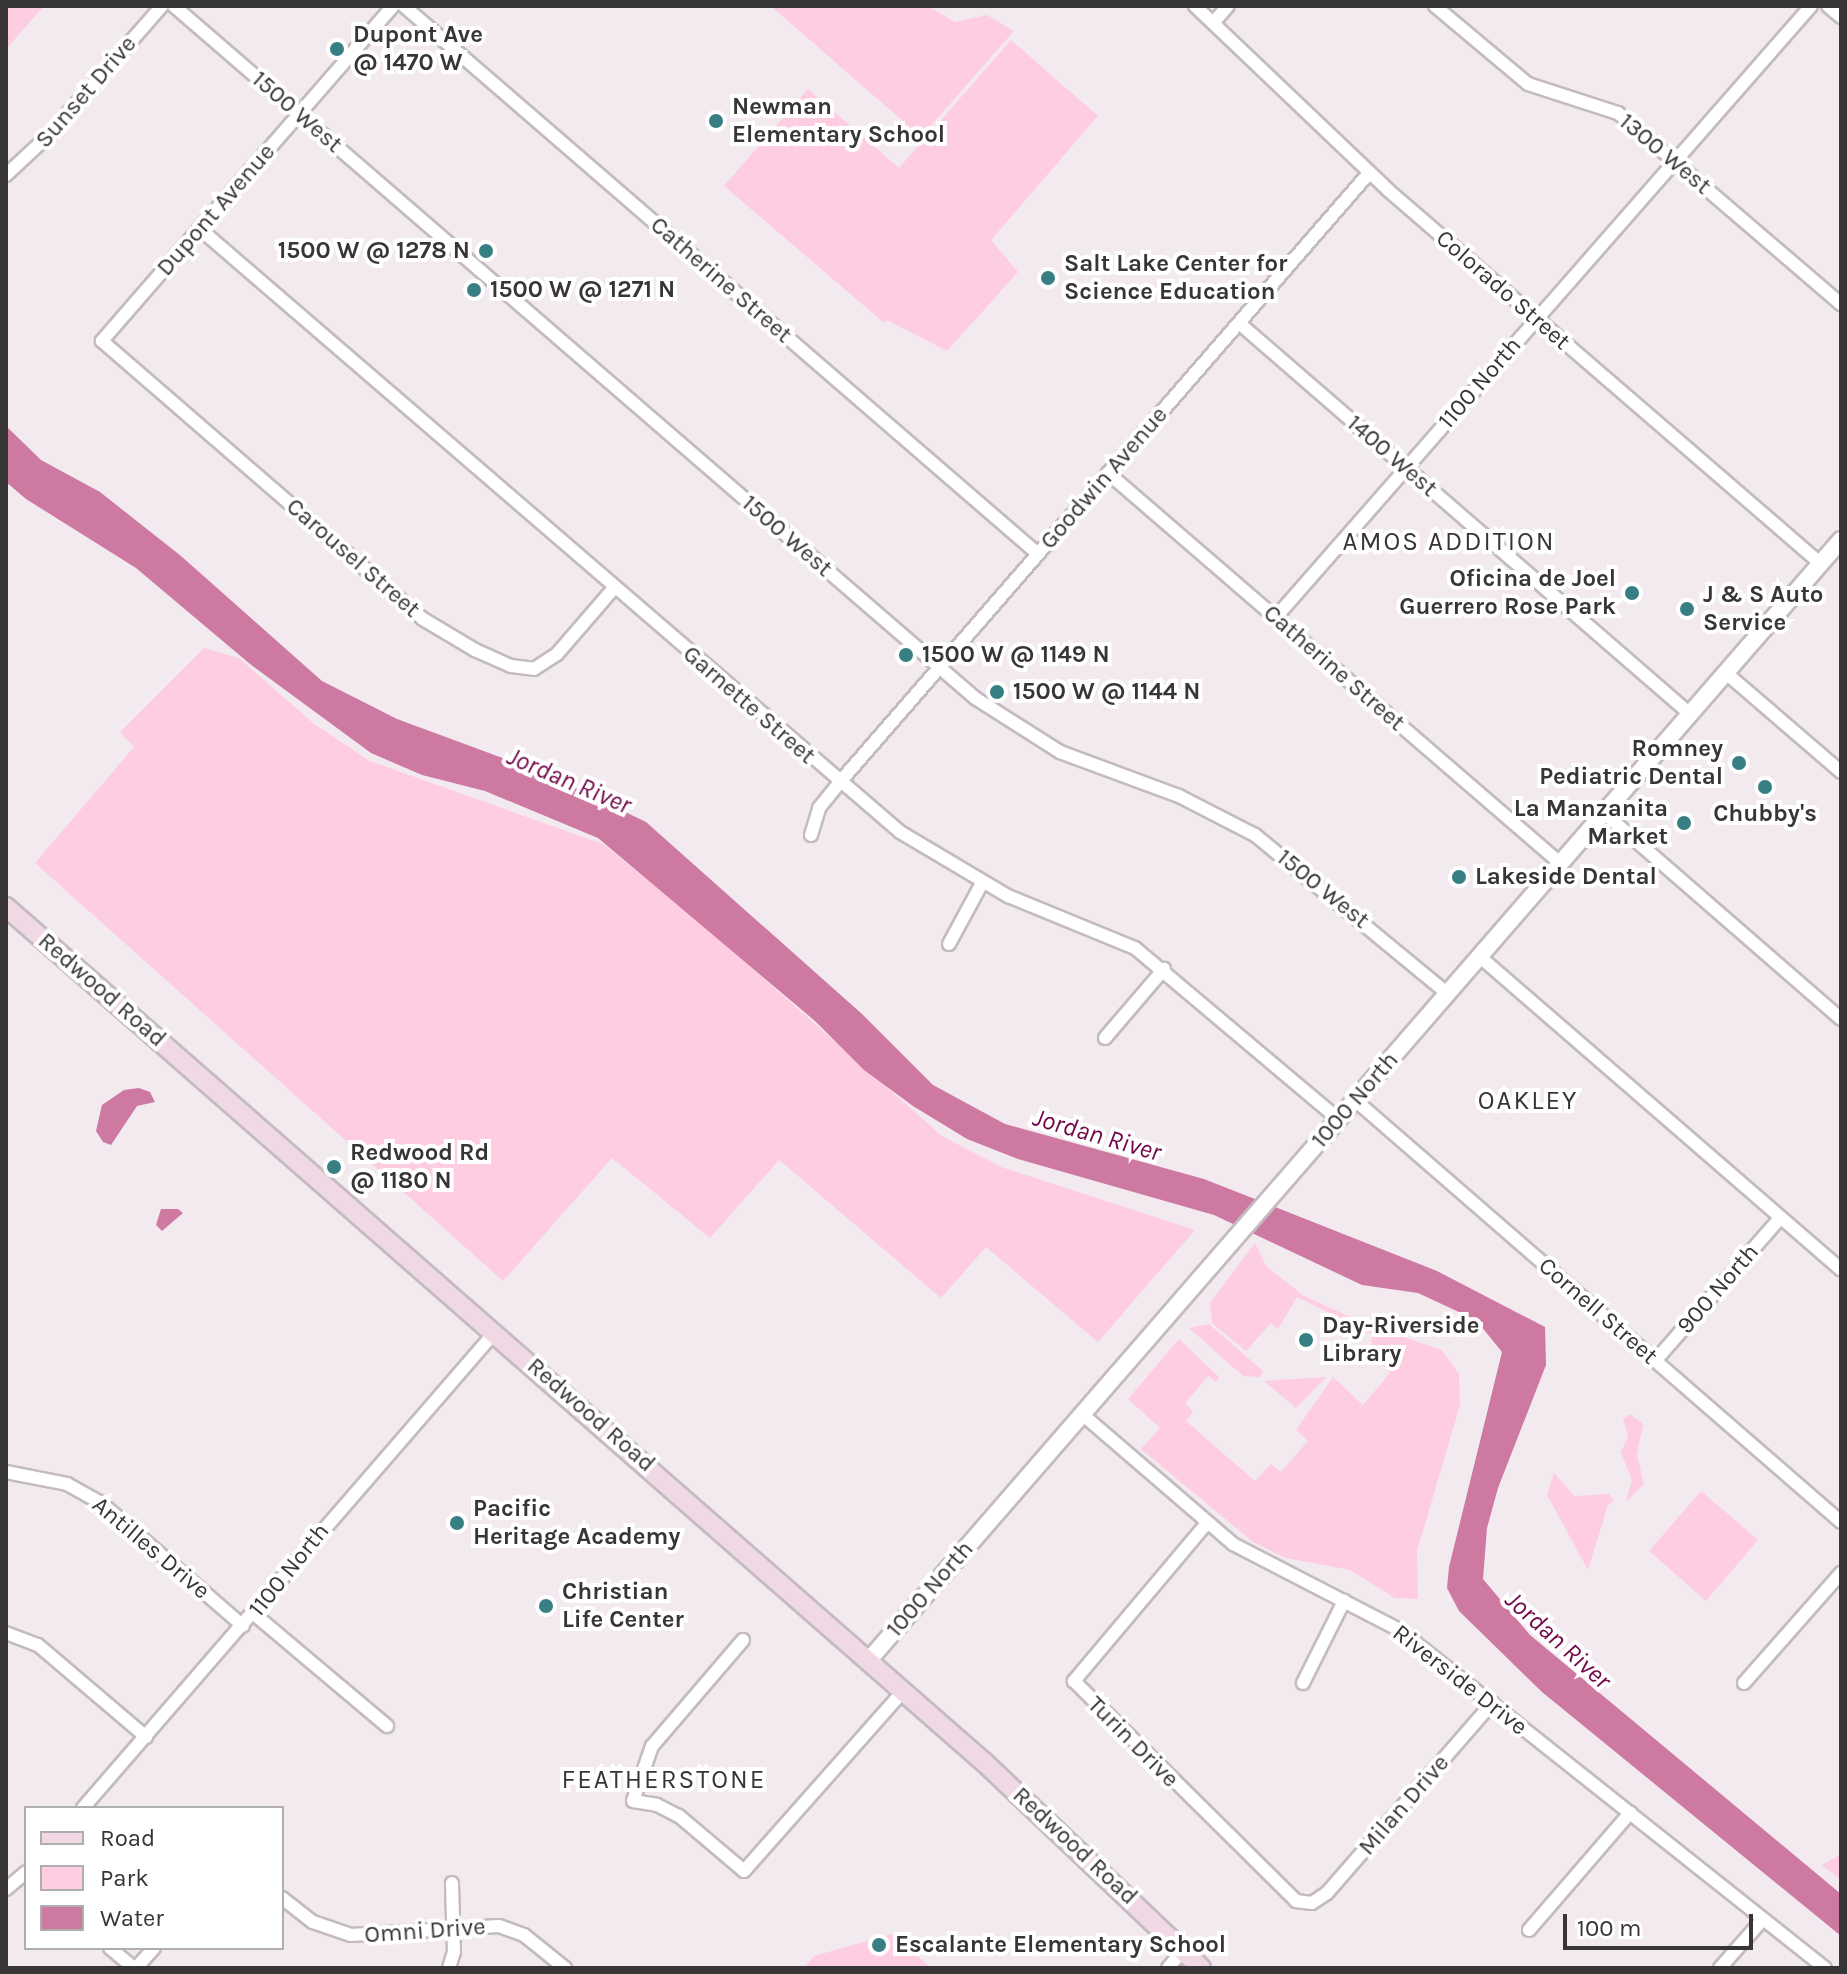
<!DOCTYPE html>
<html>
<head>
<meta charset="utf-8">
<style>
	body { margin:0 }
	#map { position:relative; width:1847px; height:1974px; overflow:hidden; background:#f2eaee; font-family:Karla,sans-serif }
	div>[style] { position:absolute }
	.green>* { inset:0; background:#fecde2 }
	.water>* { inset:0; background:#cd79a2 }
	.roads { filter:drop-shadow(2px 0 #c3bbbf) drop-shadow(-2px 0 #c3bbbf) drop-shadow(0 2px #c3bbbf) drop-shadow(0 -2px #c3bbbf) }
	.minor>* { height:12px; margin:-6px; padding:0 6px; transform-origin:6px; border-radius:6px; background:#fff }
	.tertiary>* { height:16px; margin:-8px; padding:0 8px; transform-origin:8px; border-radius:8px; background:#fff }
	.secondary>* { height:18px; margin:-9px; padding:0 9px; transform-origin:9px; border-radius:9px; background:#f0d8e4 }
	.dots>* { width:22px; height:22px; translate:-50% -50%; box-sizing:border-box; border:4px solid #fff; border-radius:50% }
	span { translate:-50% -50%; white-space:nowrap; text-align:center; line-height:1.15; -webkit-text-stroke:8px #fff; paint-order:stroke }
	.poi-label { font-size:24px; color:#383536; font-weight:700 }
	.left { translate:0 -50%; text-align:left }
	.right { translate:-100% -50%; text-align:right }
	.street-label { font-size:24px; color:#383536 }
	.neighbourhood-label { font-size:26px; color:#383536; letter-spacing:2px }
	.water-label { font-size:26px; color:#710949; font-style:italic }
	.frame { position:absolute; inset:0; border:8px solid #383536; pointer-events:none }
	.legend { position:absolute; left:24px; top:1806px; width:260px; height:144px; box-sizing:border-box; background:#fff; border:2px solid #afaeaf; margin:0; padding:10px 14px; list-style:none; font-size:24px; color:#383536 }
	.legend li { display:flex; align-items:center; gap:16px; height:40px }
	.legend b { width:40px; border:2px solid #afaeaf }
	.scale { position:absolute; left:1563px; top:1914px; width:190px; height:36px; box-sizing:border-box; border:4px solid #383536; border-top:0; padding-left:10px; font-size:24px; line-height:28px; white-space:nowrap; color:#383536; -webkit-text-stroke:6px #fff; paint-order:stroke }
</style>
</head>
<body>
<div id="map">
	<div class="green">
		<i style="clip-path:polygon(6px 6px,44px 6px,6px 49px)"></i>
		<i style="clip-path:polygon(771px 6px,928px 6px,955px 22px,987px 15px,1014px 31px,921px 137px)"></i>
		<i style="clip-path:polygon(1011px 40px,1098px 116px,991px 240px,1018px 272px,947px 351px,887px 320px,884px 323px,724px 186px,808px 89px,899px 168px)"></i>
		<i style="clip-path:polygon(204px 648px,239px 658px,313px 723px,370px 761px,603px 844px,694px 917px,942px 1136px,1001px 1167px,1195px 1230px,1098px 1342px,986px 1247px,941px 1298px,779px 1160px,710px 1238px,612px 1158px,503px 1281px,35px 863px,134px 747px,120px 732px)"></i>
		<i style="clip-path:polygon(1255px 1243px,1266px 1266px,1304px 1296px,1368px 1325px,1442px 1350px,1459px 1374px,1460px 1405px,1417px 1551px,1418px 1599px,1395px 1598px,1350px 1570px,1286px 1558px,1253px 1542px,1141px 1449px,1160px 1428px,1128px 1399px,1179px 1339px,1219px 1377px,1216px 1382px,1208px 1376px,1185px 1403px,1193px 1412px,1186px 1421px,1255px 1481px,1271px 1464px,1281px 1472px,1308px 1441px,1296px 1430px,1333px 1377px,1363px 1405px,1390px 1373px,1371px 1353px,1372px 1334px,1297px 1297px,1278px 1329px,1271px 1323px,1246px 1351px,1212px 1323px,1210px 1303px)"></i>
		<i style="clip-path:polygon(1209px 1324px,1263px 1371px,1260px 1377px,1243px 1376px,1189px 1328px)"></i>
		<i style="clip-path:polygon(1326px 1377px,1296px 1408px,1264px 1381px)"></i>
		<i style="clip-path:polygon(1630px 1414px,1643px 1424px,1637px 1455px,1644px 1484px,1626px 1502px,1632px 1480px,1621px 1452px,1628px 1436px,1623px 1419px)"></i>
		<i style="clip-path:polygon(1554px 1473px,1574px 1496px,1609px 1494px,1614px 1501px,1608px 1505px,1588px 1570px,1547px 1495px)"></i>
		<i style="clip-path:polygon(1701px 1491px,1758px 1540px,1706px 1601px,1649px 1551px)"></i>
		<i style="clip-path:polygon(1841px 1854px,1841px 1880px,1822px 1865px)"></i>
		<i style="clip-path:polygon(892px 1934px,931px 1968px,804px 1968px,814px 1956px)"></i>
	</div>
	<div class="water">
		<i style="clip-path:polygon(6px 426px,41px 460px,100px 492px,181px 556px,322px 681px,397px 719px,549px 775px,646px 822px,862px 1014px,933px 1085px,1005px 1124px,1204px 1179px,1437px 1271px,1545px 1327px,1546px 1365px,1498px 1488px,1487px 1528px,1483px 1579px,1530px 1635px,1841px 1894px,1841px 1936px,1542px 1692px,1459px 1611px,1447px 1588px,1449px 1567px,1502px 1352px,1476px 1320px,1418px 1293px,1362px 1285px,1214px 1215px,1018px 1159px,967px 1139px,913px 1106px,864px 1070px,815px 1021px,598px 838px,485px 791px,422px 775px,371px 753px,250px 664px,136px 568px,26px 499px,6px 482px)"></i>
		<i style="clip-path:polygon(139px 1088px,150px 1092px,155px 1102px,137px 1106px,111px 1145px,103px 1142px,96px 1131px,102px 1105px,124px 1090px)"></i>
		<i style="clip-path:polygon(161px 1209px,178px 1209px,183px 1213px,162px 1231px,156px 1225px)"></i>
	</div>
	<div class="roads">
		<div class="minor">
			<i style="left:174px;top:6px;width:1059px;rotate:40.82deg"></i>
			<i style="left:975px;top:698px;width:101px;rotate:32.4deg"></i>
			<i style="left:1060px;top:752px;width:127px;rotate:20.3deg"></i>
			<i style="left:1179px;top:796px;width:85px;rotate:27.2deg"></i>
			<i style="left:1255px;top:835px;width:249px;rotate:39.5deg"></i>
			<i style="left:393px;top:6px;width:444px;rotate:131deg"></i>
			<i style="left:102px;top:341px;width:425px;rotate:40.9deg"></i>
			<i style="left:423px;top:619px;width:61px;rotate:30.8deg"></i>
			<i style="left:475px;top:650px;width:39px;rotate:24deg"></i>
			<i style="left:511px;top:666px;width:23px;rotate:7deg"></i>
			<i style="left:534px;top:669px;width:27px;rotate:-33deg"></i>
			<i style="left:557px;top:654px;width:87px;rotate:-49.2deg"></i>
			<i style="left:404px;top:6px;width:838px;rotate:40.84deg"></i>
			<i style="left:1195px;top:6px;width:267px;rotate:43.6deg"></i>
			<i style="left:1388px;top:190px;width:571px;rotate:40.81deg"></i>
			<i style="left:1435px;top:6px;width:121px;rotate:40deg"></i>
			<i style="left:1528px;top:84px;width:95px;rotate:17.9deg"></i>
			<i style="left:1618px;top:113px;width:294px;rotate:40.6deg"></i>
			<i style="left:1828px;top:6px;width:17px;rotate:40deg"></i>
			<i style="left:1214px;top:22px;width:21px;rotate:-49deg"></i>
			<i style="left:6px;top:175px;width:57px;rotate:-42.9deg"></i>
			<i style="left:48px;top:136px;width:173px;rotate:-48.8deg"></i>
			<i style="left:200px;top:229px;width:924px;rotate:40.74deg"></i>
			<i style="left:900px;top:832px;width:126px;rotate:30.7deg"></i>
			<i style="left:1008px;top:896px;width:137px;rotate:22.3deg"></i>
			<i style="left:1135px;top:948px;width:265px;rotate:40.1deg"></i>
			<i style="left:1239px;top:323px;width:597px;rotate:40.92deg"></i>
			<i style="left:1108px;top:473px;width:597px;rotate:40.79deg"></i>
			<i style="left:1276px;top:617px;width:812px;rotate:-48.79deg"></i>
			<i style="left:1726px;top:673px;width:152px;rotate:40.7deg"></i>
			<i style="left:1604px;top:813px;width:314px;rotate:41deg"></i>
			<i style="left:811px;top:835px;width:28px;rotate:-73deg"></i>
			<i style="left:819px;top:808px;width:32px;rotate:-51deg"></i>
			<i style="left:839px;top:783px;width:808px;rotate:-49.01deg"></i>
			<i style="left:949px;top:944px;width:69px;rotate:-61.6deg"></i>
			<i style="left:1479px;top:956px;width:479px;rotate:40.9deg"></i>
			<i style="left:1105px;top:1038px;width:91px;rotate:-49.5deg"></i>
			<i style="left:1355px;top:1100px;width:644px;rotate:40.97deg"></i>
			<i style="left:1655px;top:1361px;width:190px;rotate:-48.8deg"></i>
			<i style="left:1082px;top:1414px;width:199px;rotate:40.7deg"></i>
			<i style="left:1233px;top:1544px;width:186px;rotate:27.3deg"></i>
			<i style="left:1398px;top:1629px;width:545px;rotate:38.45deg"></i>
			<i style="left:6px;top:1472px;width:62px;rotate:11.1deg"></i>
			<i style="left:67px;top:1484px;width:38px;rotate:29deg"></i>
			<i style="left:100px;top:1502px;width:189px;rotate:40.9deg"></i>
			<i style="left:1207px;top:1523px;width:207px;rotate:130.1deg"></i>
			<i style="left:1074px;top:1681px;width:313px;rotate:44.7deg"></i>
			<i style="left:1296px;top:1901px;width:16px;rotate:7deg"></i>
			<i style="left:1312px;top:1903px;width:18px;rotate:-34deg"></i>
			<i style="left:1327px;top:1893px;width:252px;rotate:-49deg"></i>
			<i style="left:254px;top:1614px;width:174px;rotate:40.1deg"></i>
			<i style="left:6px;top:1633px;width:34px;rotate:21deg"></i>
			<i style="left:38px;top:1645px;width:142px;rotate:40.4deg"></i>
			<i style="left:743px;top:1640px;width:140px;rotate:130.6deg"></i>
			<i style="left:652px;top:1746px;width:58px;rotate:109.1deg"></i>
			<i style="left:633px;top:1801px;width:24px;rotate:9deg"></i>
			<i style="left:657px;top:1805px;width:25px;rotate:27deg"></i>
			<i style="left:679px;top:1816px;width:85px;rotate:40.2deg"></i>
			<i style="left:744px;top:1871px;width:240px;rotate:-48.5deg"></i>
			<i style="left:1303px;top:1683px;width:92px;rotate:-63.4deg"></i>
			<i style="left:1744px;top:1683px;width:147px;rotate:-48.6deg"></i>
			<i style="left:83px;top:1808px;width:630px;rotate:-49.12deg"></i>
			<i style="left:6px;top:1889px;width:26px;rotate:-40deg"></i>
			<i style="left:282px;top:1898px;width:39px;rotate:38deg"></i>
			<i style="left:313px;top:1922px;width:40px;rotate:18.9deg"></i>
			<i style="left:351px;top:1935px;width:148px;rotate:-3.5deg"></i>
			<i style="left:499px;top:1926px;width:27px;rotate:20deg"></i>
			<i style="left:524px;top:1935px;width:53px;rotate:38.8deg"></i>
			<i style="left:1529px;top:1930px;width:155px;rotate:-49.2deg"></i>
			<i style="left:110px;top:1948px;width:31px;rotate:40deg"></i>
			<i style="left:136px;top:1968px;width:27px;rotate:-48deg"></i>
			<i style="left:449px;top:1968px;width:17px;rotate:-73deg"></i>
			<i style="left:454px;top:1952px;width:69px;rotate:-91.7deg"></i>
			<i style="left:1168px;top:1968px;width:23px;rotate:-50deg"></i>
			<i style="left:1720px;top:1968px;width:65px;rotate:-48.7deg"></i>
		</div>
		<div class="tertiary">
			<i style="left:869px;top:1660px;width:1483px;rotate:-49.05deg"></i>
		</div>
		<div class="secondary">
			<i style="left:6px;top:907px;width:1300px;rotate:41.17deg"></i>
			<i style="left:985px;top:1763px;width:298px;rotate:43.5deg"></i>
		</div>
	</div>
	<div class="dots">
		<i style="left:337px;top:49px;background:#377f83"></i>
		<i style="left:716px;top:121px;background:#377f83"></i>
		<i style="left:486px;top:251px;background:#377f83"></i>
		<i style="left:1048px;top:278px;background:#377f83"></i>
		<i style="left:474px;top:290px;background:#377f83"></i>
		<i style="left:1632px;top:593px;background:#377f83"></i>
		<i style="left:1687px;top:609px;background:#377f83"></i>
		<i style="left:906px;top:655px;background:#377f83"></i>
		<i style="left:997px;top:692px;background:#377f83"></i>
		<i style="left:1739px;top:763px;background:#377f83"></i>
		<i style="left:1765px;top:787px;background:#377f83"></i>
		<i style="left:1684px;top:823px;background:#377f83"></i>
		<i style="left:1459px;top:877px;background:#377f83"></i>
		<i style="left:334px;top:1167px;background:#377f83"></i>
		<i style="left:1306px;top:1340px;background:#377f83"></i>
		<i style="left:457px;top:1523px;background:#377f83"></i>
		<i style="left:546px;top:1606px;background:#377f83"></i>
		<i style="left:879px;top:1945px;background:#377f83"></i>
	</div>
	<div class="poi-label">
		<span class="left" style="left:353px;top:49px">Dupont Ave<br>@ 1470 W</span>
		<span class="left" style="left:732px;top:121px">Newman<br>Elementary School</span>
		<span class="right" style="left:470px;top:251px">1500 W @ 1278 N</span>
		<span class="left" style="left:1064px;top:278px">Salt Lake Center for<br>Science Education</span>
		<span class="left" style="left:490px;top:290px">1500 W @ 1271 N</span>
		<span class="right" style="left:1616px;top:593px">Oficina de Joel<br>Guerrero Rose Park</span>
		<span class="left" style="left:1703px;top:609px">J &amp; S Auto<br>Service</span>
		<span class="left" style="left:922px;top:655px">1500 W @ 1149 N</span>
		<span class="left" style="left:1013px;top:692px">1500 W @ 1144 N</span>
		<span class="right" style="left:1723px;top:763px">Romney<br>Pediatric Dental</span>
		<span class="right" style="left:1668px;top:823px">La Manzanita<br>Market</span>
		<span style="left:1765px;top:814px">Chubby's</span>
		<span class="left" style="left:1475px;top:877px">Lakeside Dental</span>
		<span class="left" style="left:350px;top:1167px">Redwood Rd<br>@ 1180 N</span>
		<span class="left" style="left:1322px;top:1340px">Day-Riverside<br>Library</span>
		<span class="left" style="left:473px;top:1523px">Pacific<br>Heritage Academy</span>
		<span class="left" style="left:562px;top:1606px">Christian<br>Life Center</span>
		<span class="left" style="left:895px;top:1945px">Escalante Elementary School</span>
	</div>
	<div class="street-label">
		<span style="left:86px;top:92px;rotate:-49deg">Sunset Drive</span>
		<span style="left:297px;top:112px;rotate:41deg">1500 West</span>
		<span style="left:1665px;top:154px;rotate:40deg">1300 West</span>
		<span style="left:216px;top:210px;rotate:-49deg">Dupont Avenue</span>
		<span style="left:721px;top:280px;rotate:41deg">Catherine Street</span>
		<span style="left:1503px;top:290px;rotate:41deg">Colorado Street</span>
		<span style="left:1480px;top:383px;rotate:-49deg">1100 North</span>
		<span style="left:1392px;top:456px;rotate:41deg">1400 West</span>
		<span style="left:1104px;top:478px;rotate:-49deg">Goodwin Avenue</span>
		<span style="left:787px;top:536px;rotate:41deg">1500 West</span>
		<span style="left:353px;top:558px;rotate:41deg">Carousel Street</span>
		<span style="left:1334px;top:668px;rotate:41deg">Catherine Street</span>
		<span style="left:749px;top:705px;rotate:41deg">Garnette Street</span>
		<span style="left:1323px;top:889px;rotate:39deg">1500 West</span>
		<span style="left:102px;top:990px;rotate:41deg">Redwood Road</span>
		<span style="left:1355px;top:1100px;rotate:-49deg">1000 North</span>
		<span style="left:1718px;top:1289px;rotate:-49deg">900 North</span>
		<span style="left:1598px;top:1311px;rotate:41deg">Cornell Street</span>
		<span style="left:591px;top:1415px;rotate:41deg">Redwood Road</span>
		<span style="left:151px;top:1548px;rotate:40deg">Antilles Drive</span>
		<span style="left:289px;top:1570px;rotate:-51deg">1100 North</span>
		<span style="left:930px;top:1589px;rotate:-49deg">1000 North</span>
		<span style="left:1460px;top:1680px;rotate:38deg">Riverside Drive</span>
		<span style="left:1133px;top:1742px;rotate:45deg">Turin Drive</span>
		<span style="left:1404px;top:1805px;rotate:-49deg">Milan Drive</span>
		<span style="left:1075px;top:1846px;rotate:43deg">Redwood Road</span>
		<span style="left:425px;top:1931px;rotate:-4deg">Omni Drive</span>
	</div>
	<div class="neighbourhood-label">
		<span style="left:1449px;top:542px">AMOS ADDITION</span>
		<span style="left:1528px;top:1101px">OAKLEY</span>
		<span style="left:664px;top:1780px">FEATHERSTONE</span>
	</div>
	<div class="water-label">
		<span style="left:569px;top:781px;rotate:23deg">Jordan River</span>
		<span style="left:1097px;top:1135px;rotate:16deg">Jordan River</span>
		<span style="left:1558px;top:1640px;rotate:42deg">Jordan River</span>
	</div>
	<div class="frame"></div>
	<ul class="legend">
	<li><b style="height:10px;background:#f0d8e4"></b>Road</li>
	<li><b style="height:22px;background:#fecde2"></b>Park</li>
	<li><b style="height:22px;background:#cd79a2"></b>Water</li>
	</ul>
	<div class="scale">100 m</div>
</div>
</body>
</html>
